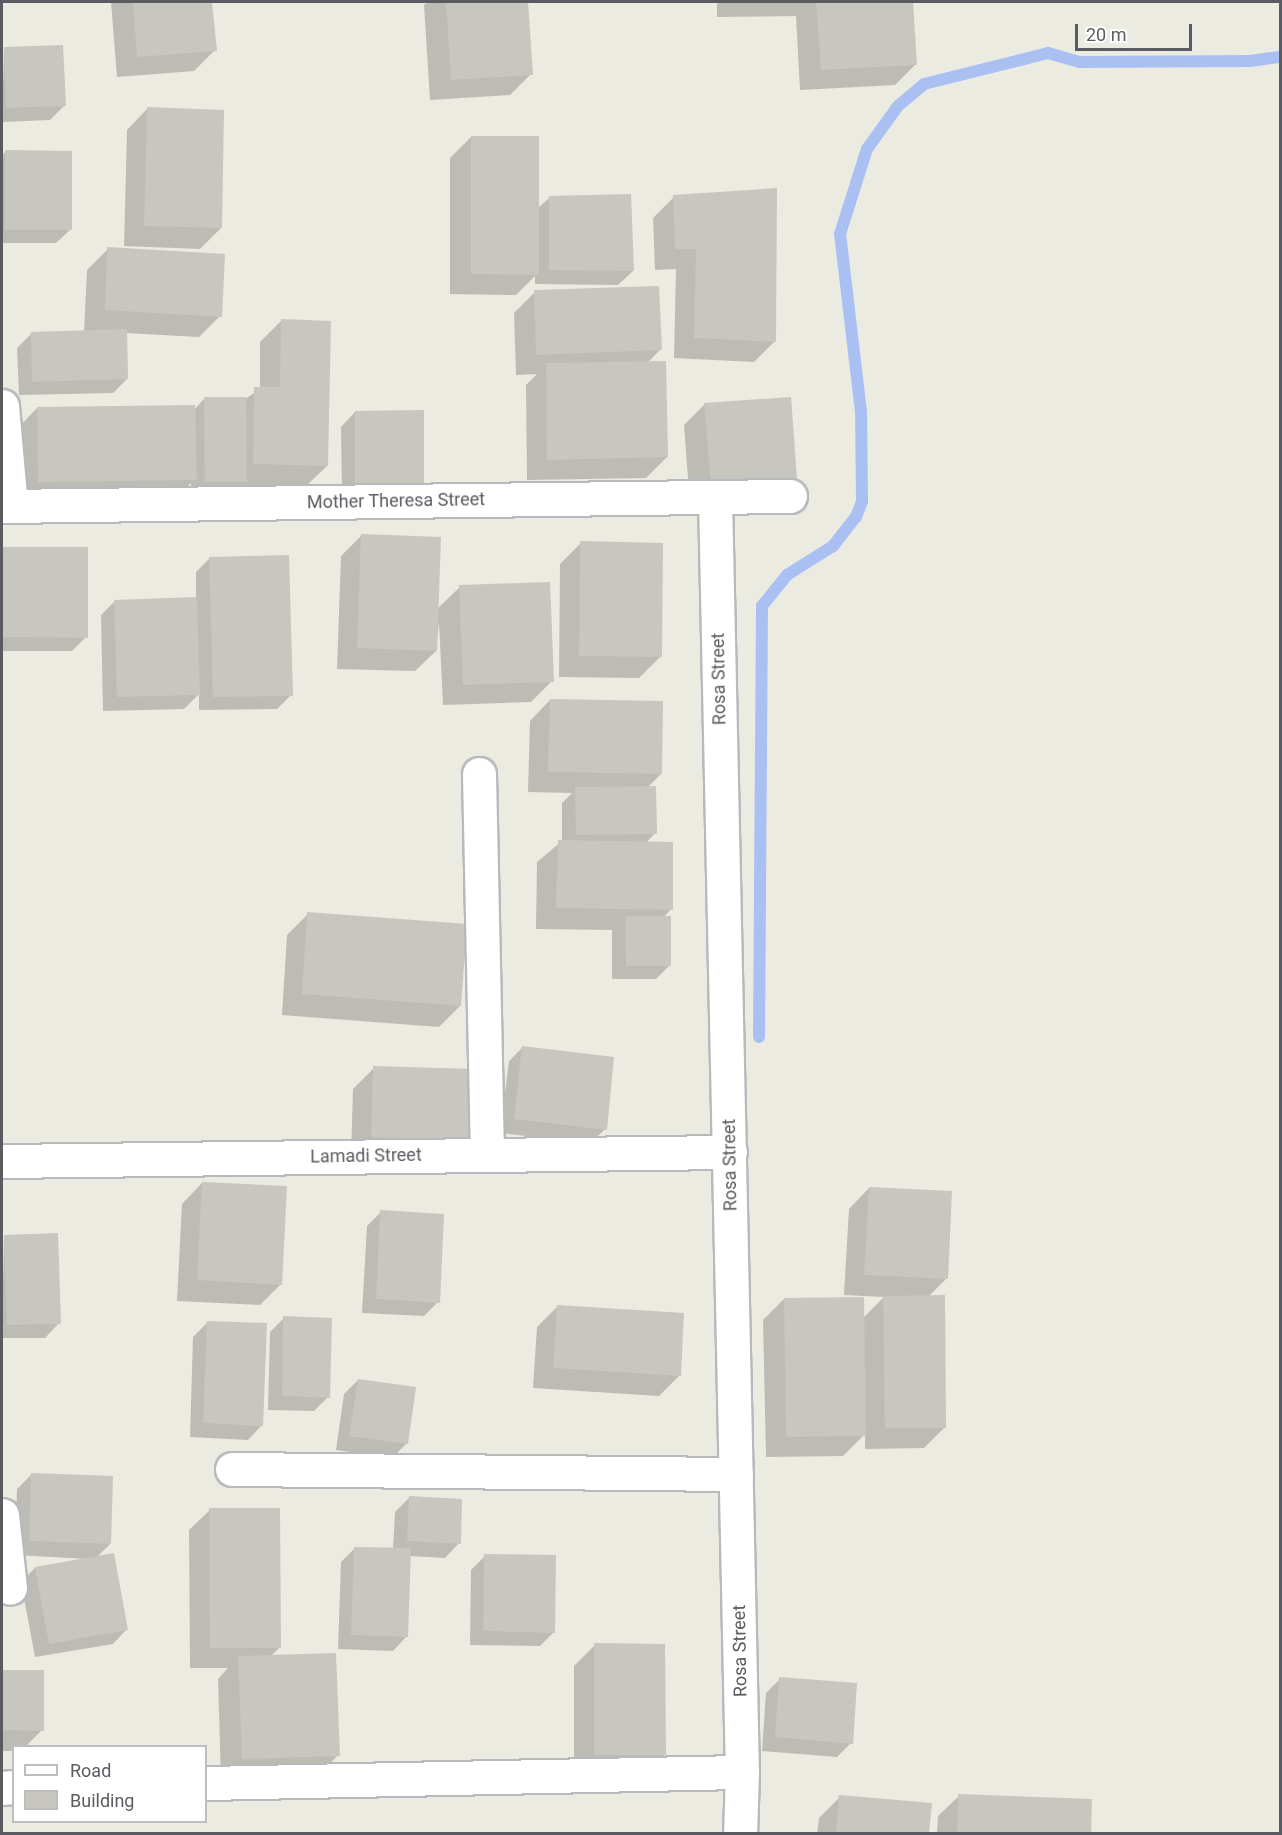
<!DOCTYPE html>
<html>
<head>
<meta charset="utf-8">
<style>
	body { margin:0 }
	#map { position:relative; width:1282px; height:1835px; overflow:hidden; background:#ebebe2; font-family:Roboto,sans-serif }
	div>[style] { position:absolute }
	.shadow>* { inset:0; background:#0003 }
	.stream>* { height:12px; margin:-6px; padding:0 6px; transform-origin:6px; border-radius:6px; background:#aac0f3 }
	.building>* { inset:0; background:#c7c6bf }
	.roads { filter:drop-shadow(2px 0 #b8b8bd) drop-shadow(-2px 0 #b8b8bd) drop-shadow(0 2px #b8b8bd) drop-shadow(0 -2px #b8b8bd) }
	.street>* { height:33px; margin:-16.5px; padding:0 16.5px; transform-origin:16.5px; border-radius:16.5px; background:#fff }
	span { translate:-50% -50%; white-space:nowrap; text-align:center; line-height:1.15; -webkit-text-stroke:4.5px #fff; paint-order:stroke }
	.street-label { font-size:18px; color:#5b5c61 }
	.frame { position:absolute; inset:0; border:3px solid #5b5c61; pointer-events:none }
	.legend { position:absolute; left:12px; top:1745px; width:195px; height:78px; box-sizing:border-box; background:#fff; border:2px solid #bdbec0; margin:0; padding:8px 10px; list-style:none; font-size:18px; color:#5b5c61 }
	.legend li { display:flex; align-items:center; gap:12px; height:30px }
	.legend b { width:30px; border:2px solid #bdbec0 }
	.scale { position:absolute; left:1075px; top:24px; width:117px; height:27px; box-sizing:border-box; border:3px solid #5b5c61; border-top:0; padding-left:8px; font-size:18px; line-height:21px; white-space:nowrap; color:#5b5c61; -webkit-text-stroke:4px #fff; paint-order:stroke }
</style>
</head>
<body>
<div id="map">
	<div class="shadow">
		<i style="clip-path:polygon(111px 2px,211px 2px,215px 50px,194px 71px,117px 77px)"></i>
		<i style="clip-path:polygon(428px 2px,527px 2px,531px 74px,510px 95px,430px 100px,424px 5px)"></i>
		<i style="clip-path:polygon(717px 2px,912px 2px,916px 64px,895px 85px,800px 90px,796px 16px,717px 17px)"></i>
		<i style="clip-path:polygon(4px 49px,64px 106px,50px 120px,2px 122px)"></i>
		<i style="clip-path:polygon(147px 109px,221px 228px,200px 249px,124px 246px,127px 130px)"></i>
		<i style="clip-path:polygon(471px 137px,537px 209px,549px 198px,633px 271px,618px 285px,535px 284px,535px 276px,516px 295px,450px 294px,450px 158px)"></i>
		<i style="clip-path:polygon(5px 152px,71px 229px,56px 243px,2px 243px,2px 156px)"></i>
		<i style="clip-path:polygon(674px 197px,775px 341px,754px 362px,674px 358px,676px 269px,655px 270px,653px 218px)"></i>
		<i style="clip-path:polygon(108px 249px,220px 316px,199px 337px,125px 333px,127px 379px,113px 393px,19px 395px,17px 348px,31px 334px,84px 332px,87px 270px)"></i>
		<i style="clip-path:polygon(535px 292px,660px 350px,647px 363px,667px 457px,646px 478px,527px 480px,526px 385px,537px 374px,516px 375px,514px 313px)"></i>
		<i style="clip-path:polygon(281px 321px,327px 466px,306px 486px,242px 485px,231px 496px,191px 496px,191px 483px,174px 500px,18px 502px,17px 429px,37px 408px,194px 410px,204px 399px,245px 399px,260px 389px,260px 342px)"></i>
		<i style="clip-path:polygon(705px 404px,795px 479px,774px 500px,690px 505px,684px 425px)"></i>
		<i style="clip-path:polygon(355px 412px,423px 483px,409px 497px,342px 497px,341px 427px)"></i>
		<i style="clip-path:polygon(362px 535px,437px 609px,460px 587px,552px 681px,531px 702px,443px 705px,439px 622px,436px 651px,415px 671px,337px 669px,341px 556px)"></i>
		<i style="clip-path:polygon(581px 543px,660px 657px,639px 678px,559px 677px,560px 564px)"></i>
		<i style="clip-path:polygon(2px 548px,87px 549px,86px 637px,72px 651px,2px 651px)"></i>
		<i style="clip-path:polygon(210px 558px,291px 695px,277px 709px,199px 710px,199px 694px,184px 709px,103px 711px,101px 615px,115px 601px,196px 599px,196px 572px)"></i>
		<i style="clip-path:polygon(550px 700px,661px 774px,647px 788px,655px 833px,646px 843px,671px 909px,663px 918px,670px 965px,656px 979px,612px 979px,612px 930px,536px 929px,537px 862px,562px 841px,562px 803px,572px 793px,528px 792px,530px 721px)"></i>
		<i style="clip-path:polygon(308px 914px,460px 1006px,439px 1027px,282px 1015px,287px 935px)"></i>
		<i style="clip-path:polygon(523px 1047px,605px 1129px,591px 1143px,500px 1133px,509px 1061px)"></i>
		<i style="clip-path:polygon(374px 1068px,470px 1141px,351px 1158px,353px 1089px)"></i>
		<i style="clip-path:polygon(202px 1183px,281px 1284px,260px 1305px,177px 1301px,182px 1204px)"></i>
		<i style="clip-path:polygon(869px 1188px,946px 1279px,928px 1297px,945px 1427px,924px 1448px,865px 1449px,865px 1434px,843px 1456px,766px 1457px,763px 1320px,784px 1299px,862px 1319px,884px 1297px,844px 1295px,849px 1209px)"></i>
		<i style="clip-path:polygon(381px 1212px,438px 1302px,424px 1316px,362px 1313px,367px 1226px)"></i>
		<i style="clip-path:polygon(4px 1236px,59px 1323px,45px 1338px,2px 1338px)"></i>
		<i style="clip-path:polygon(558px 1306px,680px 1375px,659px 1396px,533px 1388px,537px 1327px)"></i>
		<i style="clip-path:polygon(284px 1318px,328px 1397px,314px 1411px,268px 1410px,270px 1332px)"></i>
		<i style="clip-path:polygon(207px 1323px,262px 1425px,248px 1440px,190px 1437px,193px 1337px)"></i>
		<i style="clip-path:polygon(358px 1380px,406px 1444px,392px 1458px,336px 1450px,344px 1394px)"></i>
		<i style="clip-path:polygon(31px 1475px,110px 1544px,96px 1558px,127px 1629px,113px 1644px,35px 1657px,21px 1582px,35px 1568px,88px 1559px,15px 1555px,17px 1489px)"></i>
		<i style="clip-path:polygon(409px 1498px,459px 1543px,445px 1558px,409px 1556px,407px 1636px,393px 1651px,338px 1649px,341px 1562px,355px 1548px,393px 1549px,395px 1512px)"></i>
		<i style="clip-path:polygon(210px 1510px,280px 1647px,270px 1657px,338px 1755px,318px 1776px,221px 1779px,218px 1679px,228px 1668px,190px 1668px,189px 1530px)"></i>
		<i style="clip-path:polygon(485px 1556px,554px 1632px,540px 1646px,470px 1645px,471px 1570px)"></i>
		<i style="clip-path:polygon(595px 1645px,664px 1755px,643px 1775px,574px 1775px,574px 1666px)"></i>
		<i style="clip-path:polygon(2px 1672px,42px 1672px,42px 1730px,26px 1746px,14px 1746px,14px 1751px,2px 1751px)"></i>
		<i style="clip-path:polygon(780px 1679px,851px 1743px,837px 1757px,762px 1751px,766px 1693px)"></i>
		<i style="clip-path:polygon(959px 1796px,1090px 1834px,937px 1834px,938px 1816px)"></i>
		<i style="clip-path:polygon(840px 1797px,928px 1834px,817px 1834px,819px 1818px)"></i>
	</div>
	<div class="stream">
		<i style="left:759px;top:1037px;width:431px;rotate:-89.6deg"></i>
		<i style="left:762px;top:606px;width:40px;rotate:-51deg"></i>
		<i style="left:787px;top:575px;width:54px;rotate:-32.2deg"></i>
		<i style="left:833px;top:546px;width:37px;rotate:-52deg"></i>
		<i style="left:856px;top:517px;width:17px;rotate:-69deg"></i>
		<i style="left:862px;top:501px;width:89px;rotate:-90.6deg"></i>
		<i style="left:861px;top:412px;width:179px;rotate:-96.7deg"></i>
		<i style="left:840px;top:234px;width:89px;rotate:-72.4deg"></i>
		<i style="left:867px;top:149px;width:53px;rotate:-54.2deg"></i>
		<i style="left:898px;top:106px;width:34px;rotate:-40deg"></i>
		<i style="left:924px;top:84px;width:128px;rotate:-14deg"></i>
		<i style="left:1048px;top:53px;width:32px;rotate:16deg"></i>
		<i style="left:1079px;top:62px;width:171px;rotate:-0.3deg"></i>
		<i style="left:1250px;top:61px;width:30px;rotate:-8deg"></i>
	</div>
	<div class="building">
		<i style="clip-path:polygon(133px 2px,212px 2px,217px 51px,137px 57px)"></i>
		<i style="clip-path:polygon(446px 2px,528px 2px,533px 75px,451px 80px)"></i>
		<i style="clip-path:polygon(816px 2px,913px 2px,917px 65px,821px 70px)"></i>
		<i style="clip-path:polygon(63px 45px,66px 106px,6px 108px,4px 47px)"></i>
		<i style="clip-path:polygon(147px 107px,224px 110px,222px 228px,144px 226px)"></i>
		<i style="clip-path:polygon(471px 136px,539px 136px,539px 275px,471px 274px)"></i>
		<i style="clip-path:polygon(5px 150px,72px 151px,72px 230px,5px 230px)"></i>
		<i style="clip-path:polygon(777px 188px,776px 342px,694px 338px,696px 249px,675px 249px,673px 195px)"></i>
		<i style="clip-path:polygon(631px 194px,634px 271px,549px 270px,549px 196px)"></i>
		<i style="clip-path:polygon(107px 247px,225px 254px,222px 317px,105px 310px)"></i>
		<i style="clip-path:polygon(659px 286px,662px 350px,536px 355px,534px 290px)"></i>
		<i style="clip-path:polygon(281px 319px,331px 321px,328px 466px,253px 464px,254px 387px,280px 387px)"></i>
		<i style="clip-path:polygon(127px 329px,128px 379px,32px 382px,31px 332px)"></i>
		<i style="clip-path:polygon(666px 361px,668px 457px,547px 460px,546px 363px)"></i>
		<i style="clip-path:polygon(204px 397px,246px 397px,247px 482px,205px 482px)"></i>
		<i style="clip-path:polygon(791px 397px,797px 479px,711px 484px,704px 403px)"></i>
		<i style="clip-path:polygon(195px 405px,197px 480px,38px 482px,37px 407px)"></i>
		<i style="clip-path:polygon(424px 410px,424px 484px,355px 484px,355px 411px)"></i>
		<i style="clip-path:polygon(361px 534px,441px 537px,437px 651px,357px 648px)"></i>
		<i style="clip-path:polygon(580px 541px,663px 543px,662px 657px,579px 656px)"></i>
		<i style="clip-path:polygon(2px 547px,88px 547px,88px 638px,2px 637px)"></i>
		<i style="clip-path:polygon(289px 555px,293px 696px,213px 697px,209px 557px)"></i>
		<i style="clip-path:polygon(550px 582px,554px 682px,463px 685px,459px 585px)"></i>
		<i style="clip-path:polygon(197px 597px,200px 695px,117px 697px,114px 600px)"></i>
		<i style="clip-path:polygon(550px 699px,663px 701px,662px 774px,548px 772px)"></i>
		<i style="clip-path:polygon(656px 786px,657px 834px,576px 835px,575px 787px)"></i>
		<i style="clip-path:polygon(558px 840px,673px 842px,673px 910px,556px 908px)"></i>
		<i style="clip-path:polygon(307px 912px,467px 924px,461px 1006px,302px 994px)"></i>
		<i style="clip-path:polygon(625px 916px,671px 916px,671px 966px,626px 966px)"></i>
		<i style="clip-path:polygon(522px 1046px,614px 1057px,607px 1130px,514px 1119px)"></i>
		<i style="clip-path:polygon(373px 1066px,473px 1069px,471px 1141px,371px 1137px)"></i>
		<i style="clip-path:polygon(202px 1182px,287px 1186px,282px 1285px,197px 1280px)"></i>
		<i style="clip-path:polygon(869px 1187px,952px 1191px,948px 1279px,864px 1275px)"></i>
		<i style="clip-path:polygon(380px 1210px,444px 1214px,440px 1303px,376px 1299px)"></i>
		<i style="clip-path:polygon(58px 1233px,61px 1324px,7px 1325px,4px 1235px)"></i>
		<i style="clip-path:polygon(945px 1295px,946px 1428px,885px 1428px,883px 1296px)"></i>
		<i style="clip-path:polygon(864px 1297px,866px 1436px,786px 1437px,784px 1298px)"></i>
		<i style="clip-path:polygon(557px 1305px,684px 1313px,681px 1376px,553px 1368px)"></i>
		<i style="clip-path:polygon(283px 1316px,332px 1318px,330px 1398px,282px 1396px)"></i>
		<i style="clip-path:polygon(207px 1321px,267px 1323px,263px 1426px,203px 1423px)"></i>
		<i style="clip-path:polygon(358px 1379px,416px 1387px,408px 1444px,349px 1436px)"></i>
		<i style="clip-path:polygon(31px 1473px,113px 1476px,111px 1544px,29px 1541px)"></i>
		<i style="clip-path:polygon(409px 1496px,462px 1499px,461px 1544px,407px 1541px)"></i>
		<i style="clip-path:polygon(209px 1508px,280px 1508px,281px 1648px,210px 1648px)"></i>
		<i style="clip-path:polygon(354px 1547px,411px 1548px,408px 1637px,351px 1635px)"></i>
		<i style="clip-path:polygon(114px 1553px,128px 1630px,49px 1644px,35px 1567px)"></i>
		<i style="clip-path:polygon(484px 1554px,556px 1555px,555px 1633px,483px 1631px)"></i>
		<i style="clip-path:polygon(594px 1643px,665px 1644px,666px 1755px,594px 1755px)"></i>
		<i style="clip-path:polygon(336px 1653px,340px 1756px,242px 1759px,238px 1656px)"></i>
		<i style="clip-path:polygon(2px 1670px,44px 1670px,44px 1731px,2px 1730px)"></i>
		<i style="clip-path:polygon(779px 1677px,857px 1683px,853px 1744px,775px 1737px)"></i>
		<i style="clip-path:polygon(958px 1794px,1092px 1799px,1091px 1834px,957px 1834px)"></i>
		<i style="clip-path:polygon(839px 1795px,932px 1803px,929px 1834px,836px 1834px)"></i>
	</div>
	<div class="roads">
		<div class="street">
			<i style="left:2px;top:406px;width:100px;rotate:84.9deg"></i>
			<i style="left:715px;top:497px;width:1275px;rotate:88.79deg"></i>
			<i style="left:742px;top:1772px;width:62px;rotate:91.8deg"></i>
			<i style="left:2px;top:506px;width:788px;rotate:-0.73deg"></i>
			<i style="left:479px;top:774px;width:381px;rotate:88.8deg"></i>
			<i style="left:2px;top:1161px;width:728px;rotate:-0.71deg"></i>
			<i style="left:232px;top:1469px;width:504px;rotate:0.57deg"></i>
			<i style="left:2px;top:1515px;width:73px;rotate:83.7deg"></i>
			<i style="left:206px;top:1783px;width:536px;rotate:-1.18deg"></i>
			<i style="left:2px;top:1788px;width:12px;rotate:-5deg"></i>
		</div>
	</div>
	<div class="street-label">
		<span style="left:396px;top:501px;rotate:-1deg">Mother Theresa Street</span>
		<span style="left:719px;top:679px;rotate:-91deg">Rosa Street</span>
		<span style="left:366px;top:1156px;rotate:-1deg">Lamadi Street</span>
		<span style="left:730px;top:1165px;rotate:-91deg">Rosa Street</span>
		<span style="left:740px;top:1651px;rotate:-91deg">Rosa Street</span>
	</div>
	<div class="frame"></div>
	<ul class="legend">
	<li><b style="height:8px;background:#fff"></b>Road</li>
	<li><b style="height:16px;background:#c7c6bf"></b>Building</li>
	</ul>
	<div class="scale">20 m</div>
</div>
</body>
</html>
